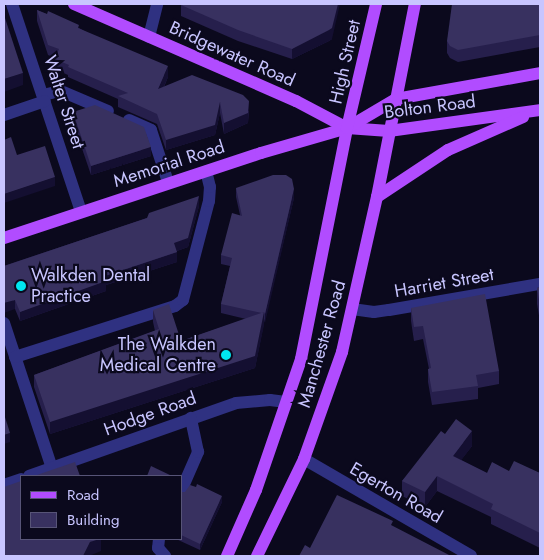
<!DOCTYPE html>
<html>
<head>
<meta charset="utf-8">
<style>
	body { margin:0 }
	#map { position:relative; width:544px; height:560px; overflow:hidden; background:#0b091d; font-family:Jost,sans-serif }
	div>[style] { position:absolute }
	.minor>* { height:12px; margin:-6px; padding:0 6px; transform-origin:6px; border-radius:6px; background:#2f3181 }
	.major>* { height:12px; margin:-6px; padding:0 6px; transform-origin:6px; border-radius:6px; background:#b14cff }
	.wall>* { inset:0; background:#261f4c }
	.shaded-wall>* { inset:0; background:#140f31 }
	.building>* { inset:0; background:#383160 }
	.dots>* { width:14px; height:14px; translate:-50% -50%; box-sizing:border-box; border:2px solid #0b091d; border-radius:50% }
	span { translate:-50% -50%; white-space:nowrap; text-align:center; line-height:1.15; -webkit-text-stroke:4.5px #0b091d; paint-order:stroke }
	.street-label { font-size:18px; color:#c8c5ff }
	.poi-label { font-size:18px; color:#c8c5ff }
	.left { translate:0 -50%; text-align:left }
	.right { translate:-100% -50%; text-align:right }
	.frame { position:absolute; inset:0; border:5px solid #c8c5ff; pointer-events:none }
	.legend { position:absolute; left:20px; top:475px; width:162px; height:65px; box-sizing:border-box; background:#0b091d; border:1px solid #575477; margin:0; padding:6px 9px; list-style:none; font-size:15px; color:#c8c5ff }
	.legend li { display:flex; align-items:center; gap:10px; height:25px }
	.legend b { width:25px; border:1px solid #575477 }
</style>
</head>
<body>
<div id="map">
	<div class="minor">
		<i style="left:12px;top:4px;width:219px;rotate:71.6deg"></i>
		<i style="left:149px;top:37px;width:34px;rotate:-76deg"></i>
		<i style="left:43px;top:95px;width:18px;rotate:-13deg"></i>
		<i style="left:61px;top:91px;width:51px;rotate:23.1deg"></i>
		<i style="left:4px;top:115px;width:43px;rotate:-18.9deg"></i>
		<i style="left:129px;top:120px;width:24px;rotate:24deg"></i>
		<i style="left:151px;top:130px;width:55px;rotate:71.9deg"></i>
		<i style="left:352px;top:309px;width:22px;rotate:8deg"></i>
		<i style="left:374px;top:312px;width:15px;rotate:-8deg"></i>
		<i style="left:389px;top:310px;width:153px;rotate:-9.8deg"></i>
		<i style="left:4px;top:323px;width:153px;rotate:71.7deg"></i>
		<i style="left:15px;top:357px;width:168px;rotate:-17.7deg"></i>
		<i style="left:175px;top:306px;width:10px;rotate:-37deg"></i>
		<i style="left:183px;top:300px;width:102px;rotate:-75.3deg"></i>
		<i style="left:209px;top:201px;width:14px;rotate:-86deg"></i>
		<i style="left:210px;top:187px;width:16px;rotate:-104deg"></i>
		<i style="left:304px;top:459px;width:193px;rotate:30.1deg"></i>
		<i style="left:29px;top:476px;width:219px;rotate:-19.4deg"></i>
		<i style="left:236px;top:403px;width:34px;rotate:-5deg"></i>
		<i style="left:270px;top:400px;width:16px;rotate:7deg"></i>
		<i style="left:4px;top:485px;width:18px;rotate:-19deg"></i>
		<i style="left:181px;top:491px;width:43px;rotate:-66.4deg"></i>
		<i style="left:198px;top:452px;width:35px;rotate:-102deg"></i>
		<i style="left:159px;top:539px;width:9px;rotate:96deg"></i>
		<i style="left:158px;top:548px;width:11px;rotate:49deg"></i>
	</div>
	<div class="major">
		<i style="left:74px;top:4px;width:242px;rotate:23.6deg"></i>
		<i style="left:296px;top:101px;width:58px;rotate:27.9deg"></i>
		<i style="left:347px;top:128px;width:42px;rotate:4.1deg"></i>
		<i style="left:389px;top:131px;width:152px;rotate:-7.9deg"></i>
		<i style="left:377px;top:197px;width:85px;rotate:-33.5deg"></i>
		<i style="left:448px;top:150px;width:82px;rotate:-23.7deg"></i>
		<i style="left:4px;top:238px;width:271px;rotate:-18.3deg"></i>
		<i style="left:261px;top:153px;width:90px;rotate:-16.2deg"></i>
		<i style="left:347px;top:128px;width:57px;rotate:-30.6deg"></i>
		<i style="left:396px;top:99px;width:146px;rotate:-10.2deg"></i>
		<i style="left:227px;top:556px;width:72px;rotate:-66.3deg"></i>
		<i style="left:256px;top:490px;width:139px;rotate:-71deg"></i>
		<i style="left:301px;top:359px;width:236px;rotate:-78.7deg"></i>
		<i style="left:347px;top:128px;width:127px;rotate:-76.8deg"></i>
		<i style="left:257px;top:556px;width:108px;rotate:-64.1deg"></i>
		<i style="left:304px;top:459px;width:114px;rotate:-70.4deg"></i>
		<i style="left:342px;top:352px;width:159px;rotate:-77.3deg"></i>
		<i style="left:377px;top:197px;width:197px;rotate:-78.9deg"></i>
	</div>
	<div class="wall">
		<i style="clip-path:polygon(540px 4px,540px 47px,458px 62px,450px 58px,447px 53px,447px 41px)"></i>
		<i style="clip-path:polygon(181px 5px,332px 39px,329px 41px,292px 59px,238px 41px,181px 16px)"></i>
		<i style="clip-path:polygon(37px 10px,79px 28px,168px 77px,164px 87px,249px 111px,248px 123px,224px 134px,220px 113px,215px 135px,166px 150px,157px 124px,118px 107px,118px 99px,68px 77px,68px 75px,55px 69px,55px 58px,48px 55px,37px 21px)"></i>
		<i style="clip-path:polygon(73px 112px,151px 156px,91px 175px,73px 122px)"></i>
		<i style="clip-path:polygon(236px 188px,294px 198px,264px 323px,255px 368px,50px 434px,34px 387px,34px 375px,155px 331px,153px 322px,153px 310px,181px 341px,246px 319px,221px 313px,221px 304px,230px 266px,221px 264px,221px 255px,240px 215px,236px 197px)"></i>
		<i style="clip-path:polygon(199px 206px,188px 247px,177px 251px,177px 262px,106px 285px,106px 291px,20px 321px,15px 309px,4px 266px,147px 218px)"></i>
		<i style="clip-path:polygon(540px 287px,540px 321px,537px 304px,537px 288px)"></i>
		<i style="clip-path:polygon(411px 308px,499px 371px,499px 384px,478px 388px,478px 399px,432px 405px,428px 382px,428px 369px,429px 369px,423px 339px,414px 341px,411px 321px)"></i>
		<i style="clip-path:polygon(445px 434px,472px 446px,461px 460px,487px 473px,509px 471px,540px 473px,540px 548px,491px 524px,491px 517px,437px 491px,425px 507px,402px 496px,402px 481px)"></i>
		<i style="clip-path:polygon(181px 492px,222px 502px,200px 550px,176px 539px,181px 539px)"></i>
	</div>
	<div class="shaded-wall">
		<i style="clip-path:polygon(338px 4px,340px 4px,332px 39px,329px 41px,292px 59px,292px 49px)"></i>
		<i style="clip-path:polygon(168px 66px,168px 77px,158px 100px,158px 89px)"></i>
		<i style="clip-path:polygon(23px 73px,23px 85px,4px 92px,4px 79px)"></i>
		<i style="clip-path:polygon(249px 101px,248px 123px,224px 134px,224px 123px)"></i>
		<i style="clip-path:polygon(220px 102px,220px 113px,215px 135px,166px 150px,166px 140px)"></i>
		<i style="clip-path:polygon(151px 147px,151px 156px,91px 175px,91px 166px)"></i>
		<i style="clip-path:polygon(55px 177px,55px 186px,4px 203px,4px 194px)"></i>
		<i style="clip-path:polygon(294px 189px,294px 198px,265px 323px,265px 314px)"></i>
		<i style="clip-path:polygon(199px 196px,199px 206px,188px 247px,174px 252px,174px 243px)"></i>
		<i style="clip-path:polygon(177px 252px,177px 262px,106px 285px,106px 291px,20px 321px,20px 312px,105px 276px)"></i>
		<i style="clip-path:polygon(15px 300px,15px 309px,4px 313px,4px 303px)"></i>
		<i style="clip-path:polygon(264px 312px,264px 325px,255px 368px,50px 434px,50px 422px)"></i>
		<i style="clip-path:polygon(472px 431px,472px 446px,453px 471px,453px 456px)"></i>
		<i style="clip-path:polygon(10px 433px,10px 442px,4px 444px,4px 435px)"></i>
		<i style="clip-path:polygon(437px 476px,437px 491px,425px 507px,425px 492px)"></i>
		<i style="clip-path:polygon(222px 496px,222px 502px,200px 550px,200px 544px)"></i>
		<i style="clip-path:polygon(100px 539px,101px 539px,101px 551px,89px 556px,83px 556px,90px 542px)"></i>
	</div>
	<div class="building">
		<i style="clip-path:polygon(181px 4px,338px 4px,332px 28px,329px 30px,292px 49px,238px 30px,181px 5px)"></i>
		<i style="clip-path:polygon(452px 4px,540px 4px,540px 35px,458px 50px,450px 46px,447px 41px)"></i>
		<i style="clip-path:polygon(37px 10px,47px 14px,48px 11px,79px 25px,78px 28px,168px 66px,158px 89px,192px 75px,243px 95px,249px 101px,248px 113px,224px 123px,220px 102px,215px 125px,166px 140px,157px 114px,118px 96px,128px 93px,68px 67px,69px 65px,55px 59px,59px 49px,48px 45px)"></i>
		<i style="clip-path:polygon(4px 15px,23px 73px,4px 79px)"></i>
		<i style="clip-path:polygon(95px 105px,144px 127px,151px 147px,91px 166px,73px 112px)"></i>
		<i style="clip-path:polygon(11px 137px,17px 155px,45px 146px,55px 177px,4px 194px,4px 140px)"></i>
		<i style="clip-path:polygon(273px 175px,286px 175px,292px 179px,294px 189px,265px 314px,264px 312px,262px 313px,221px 304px,232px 258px,221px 255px,232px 213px,242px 216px,236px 188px)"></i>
		<i style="clip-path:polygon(199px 196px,188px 238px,174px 243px,177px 252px,105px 276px,106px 281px,20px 312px,15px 300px,4px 303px,4px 266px,147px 218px,149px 213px)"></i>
		<i style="clip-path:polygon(540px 287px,540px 305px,537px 288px)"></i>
		<i style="clip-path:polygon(485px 294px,499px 371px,476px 375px,478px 386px,432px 392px,428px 369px,431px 368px,423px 326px,414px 327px,411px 308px)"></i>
		<i style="clip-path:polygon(169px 304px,181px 341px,264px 312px,255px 356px,50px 422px,34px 375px,159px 329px,153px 310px)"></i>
		<i style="clip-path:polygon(4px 414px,10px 433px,4px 435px)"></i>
		<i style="clip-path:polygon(456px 419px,472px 431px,453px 456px,487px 473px,492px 462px,509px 471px,514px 461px,540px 473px,540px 533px,491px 509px,493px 504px,437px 476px,425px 492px,402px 481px,441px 431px,445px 434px)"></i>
		<i style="clip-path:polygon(75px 462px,80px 476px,34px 476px)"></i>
		<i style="clip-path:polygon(151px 466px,172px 476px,147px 476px)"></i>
		<i style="clip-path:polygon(21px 481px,21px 539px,100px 539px,90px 542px,83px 556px,4px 556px,4px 487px)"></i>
		<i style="clip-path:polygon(197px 484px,222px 496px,200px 544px,181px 535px,181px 492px,185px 492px,190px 485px,196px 487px)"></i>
		<i style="clip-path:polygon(337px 495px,393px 521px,391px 525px,451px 556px,299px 556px,305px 545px,310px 548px)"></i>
	</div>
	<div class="dots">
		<i style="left:21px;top:286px;background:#00e6f0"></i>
		<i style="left:226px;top:355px;background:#00e6f0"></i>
	</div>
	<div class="street-label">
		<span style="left:232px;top:54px;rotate:24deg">Bridgewater Road</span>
		<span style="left:345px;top:62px;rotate:-77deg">High Street</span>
		<span style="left:64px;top:102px;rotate:72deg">Walter Street</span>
		<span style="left:430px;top:107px;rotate:-7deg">Bolton Road</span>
		<span style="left:169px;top:164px;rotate:-18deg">Memorial Road</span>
		<span style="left:444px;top:283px;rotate:-10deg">Harriet Street</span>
		<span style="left:322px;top:344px;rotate:-74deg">Manchester Road</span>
		<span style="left:150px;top:414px;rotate:-20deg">Hodge Road</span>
		<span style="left:396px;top:493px;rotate:30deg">Egerton Road</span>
	</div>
	<div class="poi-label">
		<span class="left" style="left:31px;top:286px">Walkden Dental<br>Practice</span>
		<span class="right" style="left:216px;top:355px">The Walkden<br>Medical Centre</span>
	</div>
	<div class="frame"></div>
	<ul class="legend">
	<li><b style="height:6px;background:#b14cff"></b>Road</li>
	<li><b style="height:14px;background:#383160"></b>Building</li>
	</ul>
</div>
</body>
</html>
